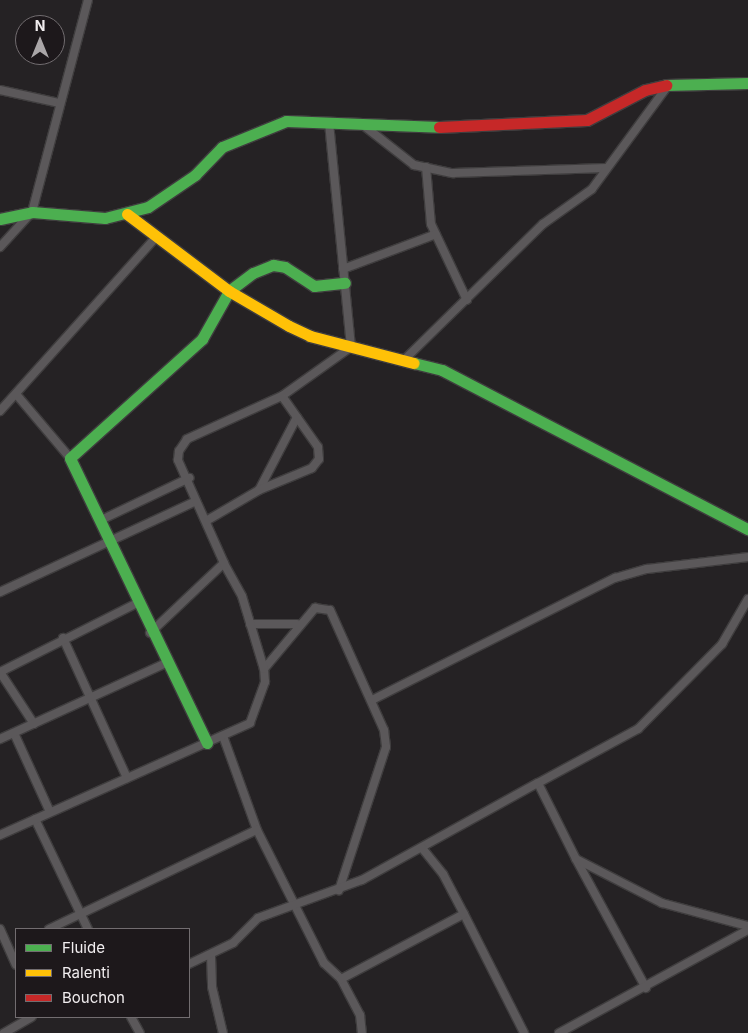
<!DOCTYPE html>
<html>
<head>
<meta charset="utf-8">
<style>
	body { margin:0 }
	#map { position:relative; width:748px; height:1033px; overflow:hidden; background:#252224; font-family:Inter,sans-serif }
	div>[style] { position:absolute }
	.roads { filter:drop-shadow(1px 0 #3f3d3e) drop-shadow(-1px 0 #3f3d3e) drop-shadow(0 1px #3f3d3e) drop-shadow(0 -1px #3f3d3e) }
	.street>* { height:8px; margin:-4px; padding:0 4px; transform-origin:4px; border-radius:4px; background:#5b585a }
	.fast>* { height:11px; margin:-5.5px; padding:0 5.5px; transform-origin:5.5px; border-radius:5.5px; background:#4caf50 }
	.slow>* { height:11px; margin:-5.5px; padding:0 5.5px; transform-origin:5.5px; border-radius:5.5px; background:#ffc107 }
	.jam>* { height:11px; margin:-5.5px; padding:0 5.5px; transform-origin:5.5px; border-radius:5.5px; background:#c62828 }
	span { translate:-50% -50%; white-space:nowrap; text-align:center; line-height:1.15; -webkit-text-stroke:4px #1d181b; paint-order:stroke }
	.legend { position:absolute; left:15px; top:928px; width:175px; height:90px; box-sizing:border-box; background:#1d181b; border:1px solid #726d70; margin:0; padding:6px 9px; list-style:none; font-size:15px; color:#f1edef }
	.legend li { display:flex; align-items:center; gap:10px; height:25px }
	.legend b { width:25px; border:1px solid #726d70 }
	.north { position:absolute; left:15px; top:15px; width:50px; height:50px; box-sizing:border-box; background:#1d181b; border:1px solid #726d70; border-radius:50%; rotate:0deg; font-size:14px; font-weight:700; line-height:20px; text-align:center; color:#f1edef }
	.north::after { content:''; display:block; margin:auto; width:18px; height:22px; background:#aaa6a8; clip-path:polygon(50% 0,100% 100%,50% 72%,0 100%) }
</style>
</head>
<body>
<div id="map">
	<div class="roads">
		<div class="street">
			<i style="left:0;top:90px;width:60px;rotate:12.4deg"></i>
			<i style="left:363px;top:125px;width:65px;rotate:38.1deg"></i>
			<i style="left:414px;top:165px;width:40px;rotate:12deg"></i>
			<i style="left:453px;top:173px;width:153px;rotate:-1.9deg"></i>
			<i style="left:426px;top:167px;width:57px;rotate:85deg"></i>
			<i style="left:431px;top:224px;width:84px;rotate:64.7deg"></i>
			<i style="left:0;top:247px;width:47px;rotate:-47.6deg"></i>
			<i style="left:32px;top:212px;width:219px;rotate:-75.2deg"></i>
			<i style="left:343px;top:269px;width:99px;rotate:-20.6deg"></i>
			<i style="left:407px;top:357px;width:190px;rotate:-44.4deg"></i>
			<i style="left:543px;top:224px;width:60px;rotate:-35.5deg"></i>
			<i style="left:592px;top:189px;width:130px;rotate:-53.7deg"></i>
			<i style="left:16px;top:394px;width:84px;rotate:49.8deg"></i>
			<i style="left:0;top:411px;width:234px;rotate:-48.1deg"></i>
			<i style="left:259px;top:490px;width:82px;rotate:-62.5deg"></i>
			<i style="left:101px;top:520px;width:98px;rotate:-25.5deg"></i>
			<i style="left:206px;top:521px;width:61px;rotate:-30.3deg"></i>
			<i style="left:259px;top:490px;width:57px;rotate:-22.5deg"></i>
			<i style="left:312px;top:468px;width:11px;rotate:-52deg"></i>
			<i style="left:319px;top:459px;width:12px;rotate:-95deg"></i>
			<i style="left:318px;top:447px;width:62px;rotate:-125.2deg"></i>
			<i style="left:282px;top:396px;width:85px;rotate:-35.4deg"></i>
			<i style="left:351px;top:347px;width:225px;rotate:-95.6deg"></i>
			<i style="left:0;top:592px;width:216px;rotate:-24.9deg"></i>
			<i style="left:250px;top:624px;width:47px"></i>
			<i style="left:150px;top:633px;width:102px;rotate:-43.4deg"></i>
			<i style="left:224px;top:563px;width:113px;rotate:-114.1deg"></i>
			<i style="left:178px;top:460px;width:9px;rotate:-84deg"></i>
			<i style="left:179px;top:451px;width:14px;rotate:-56deg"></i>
			<i style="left:187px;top:439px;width:104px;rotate:-24.4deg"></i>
			<i style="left:63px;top:638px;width:154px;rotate:65.4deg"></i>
			<i style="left:264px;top:669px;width:80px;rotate:-50.1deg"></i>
			<i style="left:315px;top:608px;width:15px;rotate:8deg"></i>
			<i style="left:330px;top:610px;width:132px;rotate:65.8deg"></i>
			<i style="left:384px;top:730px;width:17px;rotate:83deg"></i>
			<i style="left:386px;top:747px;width:151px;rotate:108.2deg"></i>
			<i style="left:0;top:672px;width:153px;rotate:-26.7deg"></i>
			<i style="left:0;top:672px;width:62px;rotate:56.8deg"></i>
			<i style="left:372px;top:700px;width:272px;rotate:-26.7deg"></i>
			<i style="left:615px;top:578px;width:33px;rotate:-16deg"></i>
			<i style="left:647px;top:569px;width:102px;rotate:-6.8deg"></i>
			<i style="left:14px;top:733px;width:87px;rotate:65.5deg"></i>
			<i style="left:223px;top:736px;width:100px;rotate:70.1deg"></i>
			<i style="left:257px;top:830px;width:149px;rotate:63.3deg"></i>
			<i style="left:324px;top:963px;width:23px;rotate:43deg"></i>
			<i style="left:341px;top:979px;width:41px;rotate:62.2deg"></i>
			<i style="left:360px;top:1015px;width:18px;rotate:84deg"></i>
			<i style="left:0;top:739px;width:183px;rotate:-24.6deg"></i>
			<i style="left:35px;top:819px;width:122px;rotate:64.3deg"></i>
			<i style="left:0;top:835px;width:274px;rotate:-24.1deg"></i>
			<i style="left:250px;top:723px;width:44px;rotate:-69.9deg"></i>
			<i style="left:265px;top:682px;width:13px;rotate:-94deg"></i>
			<i style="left:264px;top:669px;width:76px;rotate:-106.8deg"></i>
			<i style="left:242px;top:596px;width:38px;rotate:-119deg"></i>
			<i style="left:576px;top:859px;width:85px;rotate:-116.6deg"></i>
			<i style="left:538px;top:783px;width:114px;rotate:-28.4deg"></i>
			<i style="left:638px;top:729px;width:120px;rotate:-45.3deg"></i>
			<i style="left:722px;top:644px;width:52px;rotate:-60deg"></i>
			<i style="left:464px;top:914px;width:133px;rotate:63.2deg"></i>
			<i style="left:0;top:929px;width:39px;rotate:66deg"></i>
			<i style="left:49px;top:929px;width:230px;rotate:-25.5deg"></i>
			<i style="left:211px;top:956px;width:31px;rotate:88deg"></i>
			<i style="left:212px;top:987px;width:47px;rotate:76.6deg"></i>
			<i style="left:189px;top:964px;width:49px;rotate:-25.5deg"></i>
			<i style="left:233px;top:943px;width:35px;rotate:-45deg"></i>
			<i style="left:258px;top:918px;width:111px;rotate:-20.1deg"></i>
			<i style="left:362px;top:880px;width:201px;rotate:-28.9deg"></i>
			<i style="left:341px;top:979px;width:139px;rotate:-27.9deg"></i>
			<i style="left:464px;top:914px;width:45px;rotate:-117.7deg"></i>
			<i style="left:443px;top:874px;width:33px;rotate:-129deg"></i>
			<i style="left:646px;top:988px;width:147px;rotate:-118.5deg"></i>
			<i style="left:576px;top:859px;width:97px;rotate:27.1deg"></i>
			<i style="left:662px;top:903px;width:89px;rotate:15deg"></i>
			<i style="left:131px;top:1017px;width:18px;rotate:61deg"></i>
			<i style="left:4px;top:1033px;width:32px;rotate:-30deg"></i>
			<i style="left:559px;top:1033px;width:215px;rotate:-28.6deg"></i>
		</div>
		<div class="fast">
			<i style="left:666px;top:85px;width:82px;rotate:-1.4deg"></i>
			<i style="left:0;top:219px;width:33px;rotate:-12deg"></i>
			<i style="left:32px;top:212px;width:73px;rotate:4.7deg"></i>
			<i style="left:105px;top:218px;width:44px;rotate:-14.3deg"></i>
			<i style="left:148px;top:207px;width:57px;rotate:-34.2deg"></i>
			<i style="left:195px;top:175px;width:39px;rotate:-46deg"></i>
			<i style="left:222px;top:147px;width:69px;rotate:-22.1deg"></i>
			<i style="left:286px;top:121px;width:153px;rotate:2.2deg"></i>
			<i style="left:414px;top:363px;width:29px;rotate:14deg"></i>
			<i style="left:442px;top:370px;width:345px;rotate:27.5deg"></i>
			<i style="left:207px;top:743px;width:316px;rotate:-115.7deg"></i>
			<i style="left:70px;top:458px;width:178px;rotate:-42deg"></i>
			<i style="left:202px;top:339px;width:55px;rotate:-60.6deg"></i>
			<i style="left:229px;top:291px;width:30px;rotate:-37deg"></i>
			<i style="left:253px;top:273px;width:22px;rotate:-22deg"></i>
			<i style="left:273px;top:265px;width:12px;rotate:9deg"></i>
			<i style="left:285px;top:267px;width:35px;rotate:33deg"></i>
			<i style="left:314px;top:286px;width:31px;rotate:-6deg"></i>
		</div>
		<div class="slow">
			<i style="left:127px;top:214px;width:128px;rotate:37deg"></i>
			<i style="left:229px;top:291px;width:69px;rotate:30.3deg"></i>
			<i style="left:289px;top:326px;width:23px;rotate:25deg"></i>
			<i style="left:310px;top:336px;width:107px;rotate:14.6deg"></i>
		</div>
		<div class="jam">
			<i style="left:439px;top:127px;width:148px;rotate:-2.7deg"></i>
			<i style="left:587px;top:120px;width:65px;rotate:-27.3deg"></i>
			<i style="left:645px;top:90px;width:22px;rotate:-13deg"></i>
		</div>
	</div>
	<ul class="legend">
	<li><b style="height:6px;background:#4caf50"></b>Fluide</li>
	<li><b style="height:6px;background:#ffc107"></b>Ralenti</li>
	<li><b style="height:6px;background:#c62828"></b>Bouchon</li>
	</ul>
	<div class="north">N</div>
</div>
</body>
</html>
